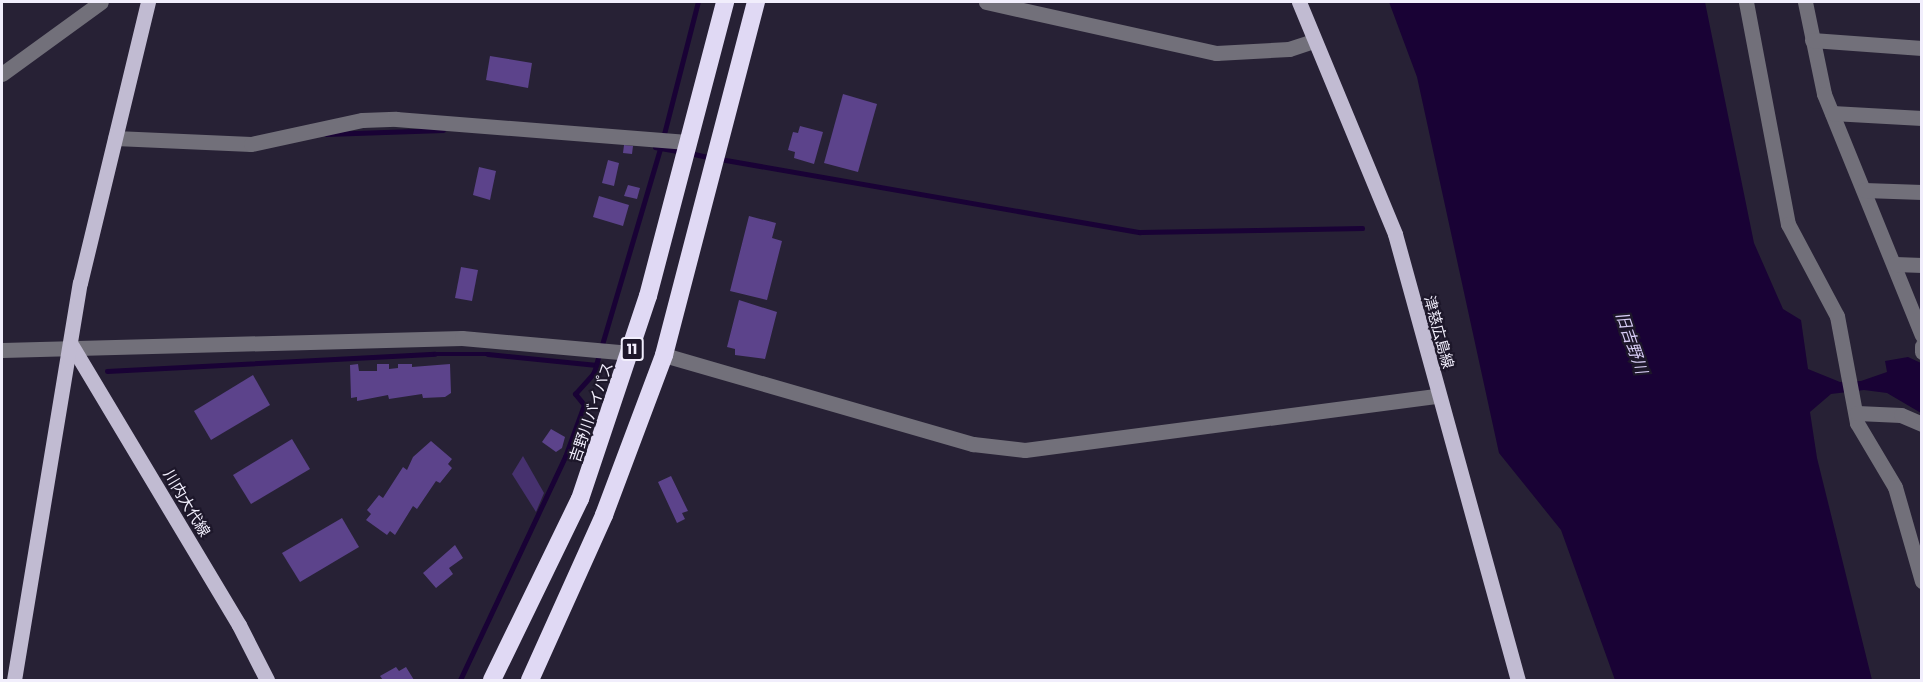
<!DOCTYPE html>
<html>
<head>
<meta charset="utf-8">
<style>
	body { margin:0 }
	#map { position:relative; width:1923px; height:682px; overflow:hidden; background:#272135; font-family:Poppins,"Noto Sans JP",sans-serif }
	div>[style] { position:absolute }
	.green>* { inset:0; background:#46316e }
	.water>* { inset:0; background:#190235 }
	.stream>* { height:4.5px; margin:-2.25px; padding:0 2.25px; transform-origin:2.25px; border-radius:2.25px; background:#190235 }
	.building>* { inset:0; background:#5c438b }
	.minor>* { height:15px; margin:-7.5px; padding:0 7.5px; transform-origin:7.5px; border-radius:7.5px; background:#72707a }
	.major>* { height:15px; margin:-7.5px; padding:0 7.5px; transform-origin:7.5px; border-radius:7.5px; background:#c1bbd2 }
	.highway>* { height:18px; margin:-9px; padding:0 9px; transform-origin:9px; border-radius:9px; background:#e0d9f4 }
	span { translate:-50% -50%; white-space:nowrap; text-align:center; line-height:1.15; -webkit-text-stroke:4.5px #1d172a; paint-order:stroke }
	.shield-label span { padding:2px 4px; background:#1d172a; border:2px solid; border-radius:4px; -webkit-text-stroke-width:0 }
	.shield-label { font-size:14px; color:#f1eefc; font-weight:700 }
	.street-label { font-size:15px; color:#f1eefc }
	.water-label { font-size:16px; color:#d7ccf5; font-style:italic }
	.frame { position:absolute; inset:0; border:3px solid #f1eefc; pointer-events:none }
</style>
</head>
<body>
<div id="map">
	<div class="green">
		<i style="clip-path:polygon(523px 456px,544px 493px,536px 512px,512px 474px)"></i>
	</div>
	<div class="water">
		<i style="clip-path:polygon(1389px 2px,1705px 2px,1754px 243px,1783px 309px,1801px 320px,1808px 369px,1840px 382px,1861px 381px,1887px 372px,1885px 361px,1908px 357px,1921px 363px,1921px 413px,1887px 393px,1864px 390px,1831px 394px,1810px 412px,1817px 458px,1872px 680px,1615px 680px,1561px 530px,1499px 453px,1417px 77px)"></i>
	</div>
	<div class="stream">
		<i style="left:326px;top:134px;width:117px;rotate:-2deg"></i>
		<i style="left:663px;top:138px;width:140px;rotate:-75.6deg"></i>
		<i style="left:655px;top:147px;width:27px;rotate:10deg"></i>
		<i style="left:690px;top:153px;width:22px;rotate:13deg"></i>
		<i style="left:720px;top:159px;width:426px;rotate:9.9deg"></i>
		<i style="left:1140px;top:232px;width:222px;rotate:-1deg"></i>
		<i style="left:107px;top:371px;width:328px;rotate:-3deg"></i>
		<i style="left:435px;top:354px;width:53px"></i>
		<i style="left:488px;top:354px;width:109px;rotate:5.8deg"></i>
		<i style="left:596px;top:365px;width:228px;rotate:-73.5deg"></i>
		<i style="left:460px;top:680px;width:246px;rotate:-64.8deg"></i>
		<i style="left:565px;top:457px;width:55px;rotate:-69.9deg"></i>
		<i style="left:584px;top:405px;width:14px;rotate:-129deg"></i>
		<i style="left:575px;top:394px;width:27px;rotate:-48deg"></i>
		<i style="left:593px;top:374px;width:11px;rotate:-68deg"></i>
	</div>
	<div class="building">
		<i style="clip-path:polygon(490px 56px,532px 63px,528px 88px,486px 80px)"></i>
		<i style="clip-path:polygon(843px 94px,877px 104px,858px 172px,824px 163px)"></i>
		<i style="clip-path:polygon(800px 126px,823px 132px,814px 164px,794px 158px,795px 152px,788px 150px,793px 132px,798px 133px)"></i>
		<i style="clip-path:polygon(624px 145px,633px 146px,632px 154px,623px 153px)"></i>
		<i style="clip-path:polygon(608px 160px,619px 163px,614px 186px,602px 183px)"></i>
		<i style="clip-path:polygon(479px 167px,496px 171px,490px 200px,473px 195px)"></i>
		<i style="clip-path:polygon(628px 185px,640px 188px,637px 199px,624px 196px)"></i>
		<i style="clip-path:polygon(599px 196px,629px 205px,623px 226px,593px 217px)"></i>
		<i style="clip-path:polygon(749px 216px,776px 223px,772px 238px,782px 241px,767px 300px,730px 291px)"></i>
		<i style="clip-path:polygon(461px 267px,478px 270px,472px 301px,455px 298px)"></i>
		<i style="clip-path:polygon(739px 300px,777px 312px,765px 359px,735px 355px,735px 349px,727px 347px)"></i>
		<i style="clip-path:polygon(358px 364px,359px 371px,377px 371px,377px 364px,389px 364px,389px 369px,398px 368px,398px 364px,412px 364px,412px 367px,450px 364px,451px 393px,445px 397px,423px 398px,422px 394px,389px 399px,388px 395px,357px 401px,357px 397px,351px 398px,350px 365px)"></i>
		<i style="clip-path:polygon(253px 375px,270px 405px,211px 440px,194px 411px)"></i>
		<i style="clip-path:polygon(551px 429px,565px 437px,562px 448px,556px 452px,542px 442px)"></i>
		<i style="clip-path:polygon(292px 439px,310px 469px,251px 504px,233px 475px)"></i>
		<i style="clip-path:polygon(431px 441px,452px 459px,448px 464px,452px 468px,440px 483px,436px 481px,417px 509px,413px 506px,395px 535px,390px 531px,387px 535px,366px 520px,371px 514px,367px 510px,379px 495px,383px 498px,403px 467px,407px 470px,413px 457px)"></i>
		<i style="clip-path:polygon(671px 476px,688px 511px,682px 513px,685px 519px,677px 523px,658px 482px)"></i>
		<i style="clip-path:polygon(342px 518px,359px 547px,300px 582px,282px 553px)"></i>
		<i style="clip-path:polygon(455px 545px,463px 558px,449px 568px,453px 574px,436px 588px,423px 573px)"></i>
		<i style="clip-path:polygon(396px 667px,399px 671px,406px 667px,414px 680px,383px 680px,380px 676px)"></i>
	</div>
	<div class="minor">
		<i style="left:986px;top:2px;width:236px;rotate:12.5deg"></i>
		<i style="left:1216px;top:53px;width:73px;rotate:-3.1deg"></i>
		<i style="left:1289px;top:49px;width:26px;rotate:-18deg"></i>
		<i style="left:1746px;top:2px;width:226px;rotate:79.3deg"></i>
		<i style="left:1788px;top:224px;width:104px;rotate:62deg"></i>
		<i style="left:1837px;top:316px;width:109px;rotate:79.4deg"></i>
		<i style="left:1857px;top:423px;width:74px;rotate:59.3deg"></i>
		<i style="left:1895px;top:487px;width:98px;rotate:74deg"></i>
		<i style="left:1805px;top:2px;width:94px;rotate:78.3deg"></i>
		<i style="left:1824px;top:94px;width:260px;rotate:67.9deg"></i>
		<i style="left:1812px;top:40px;width:110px;rotate:4.2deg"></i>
		<i style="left:2px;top:74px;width:122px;rotate:-36deg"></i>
		<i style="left:1832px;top:113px;width:90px;rotate:3.2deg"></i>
		<i style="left:115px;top:138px;width:136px;rotate:2.5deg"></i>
		<i style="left:251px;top:144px;width:114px;rotate:-12.2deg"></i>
		<i style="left:362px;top:120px;width:34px;rotate:-2deg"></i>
		<i style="left:396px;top:119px;width:292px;rotate:4.5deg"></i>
		<i style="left:1864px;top:190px;width:58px;rotate:2deg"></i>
		<i style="left:1895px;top:264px;width:27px;rotate:2deg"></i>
		<i style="left:1922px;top:346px;width:6px;rotate:90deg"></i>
		<i style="left:2px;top:350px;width:460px;rotate:-1.5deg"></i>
		<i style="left:462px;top:338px;width:169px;rotate:5.1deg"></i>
		<i style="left:664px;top:355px;width:322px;rotate:16.1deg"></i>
		<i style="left:973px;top:444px;width:52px;rotate:6.6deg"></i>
		<i style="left:1025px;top:450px;width:416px;rotate:-7.5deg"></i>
		<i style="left:1857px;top:413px;width:44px;rotate:2.6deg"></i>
		<i style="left:1901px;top:415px;width:23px;rotate:23deg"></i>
	</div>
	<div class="major">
		<i style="left:1299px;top:2px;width:251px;rotate:67.5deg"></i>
		<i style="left:1395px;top:234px;width:463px;rotate:74.6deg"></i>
		<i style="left:72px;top:346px;width:325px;rotate:59.1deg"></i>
		<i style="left:239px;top:625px;width:62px;rotate:63deg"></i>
		<i style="left:14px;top:680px;width:402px;rotate:-80.6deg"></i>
		<i style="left:80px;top:283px;width:289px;rotate:-76.4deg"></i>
	</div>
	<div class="highway">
		<i style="left:492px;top:680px;width:201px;rotate:-64.1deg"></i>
		<i style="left:580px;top:499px;width:214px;rotate:-71.5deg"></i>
		<i style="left:648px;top:296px;width:304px;rotate:-75.3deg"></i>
		<i style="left:530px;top:680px;width:181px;rotate:-65.8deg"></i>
		<i style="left:604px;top:515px;width:171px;rotate:-69.4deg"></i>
		<i style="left:664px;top:355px;width:365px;rotate:-75.4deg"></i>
	</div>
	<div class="shield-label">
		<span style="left:632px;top:349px">11</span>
	</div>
	<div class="street-label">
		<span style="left:1439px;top:332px;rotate:75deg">津慈広島線</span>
		<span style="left:591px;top:412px;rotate:-71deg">吉野川バイパス</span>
		<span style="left:187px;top:503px;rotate:59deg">川内大代線</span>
	</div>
	<div class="water-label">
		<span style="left:1631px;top:343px;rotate:71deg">旧吉野川</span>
	</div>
	<div class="frame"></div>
</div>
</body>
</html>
